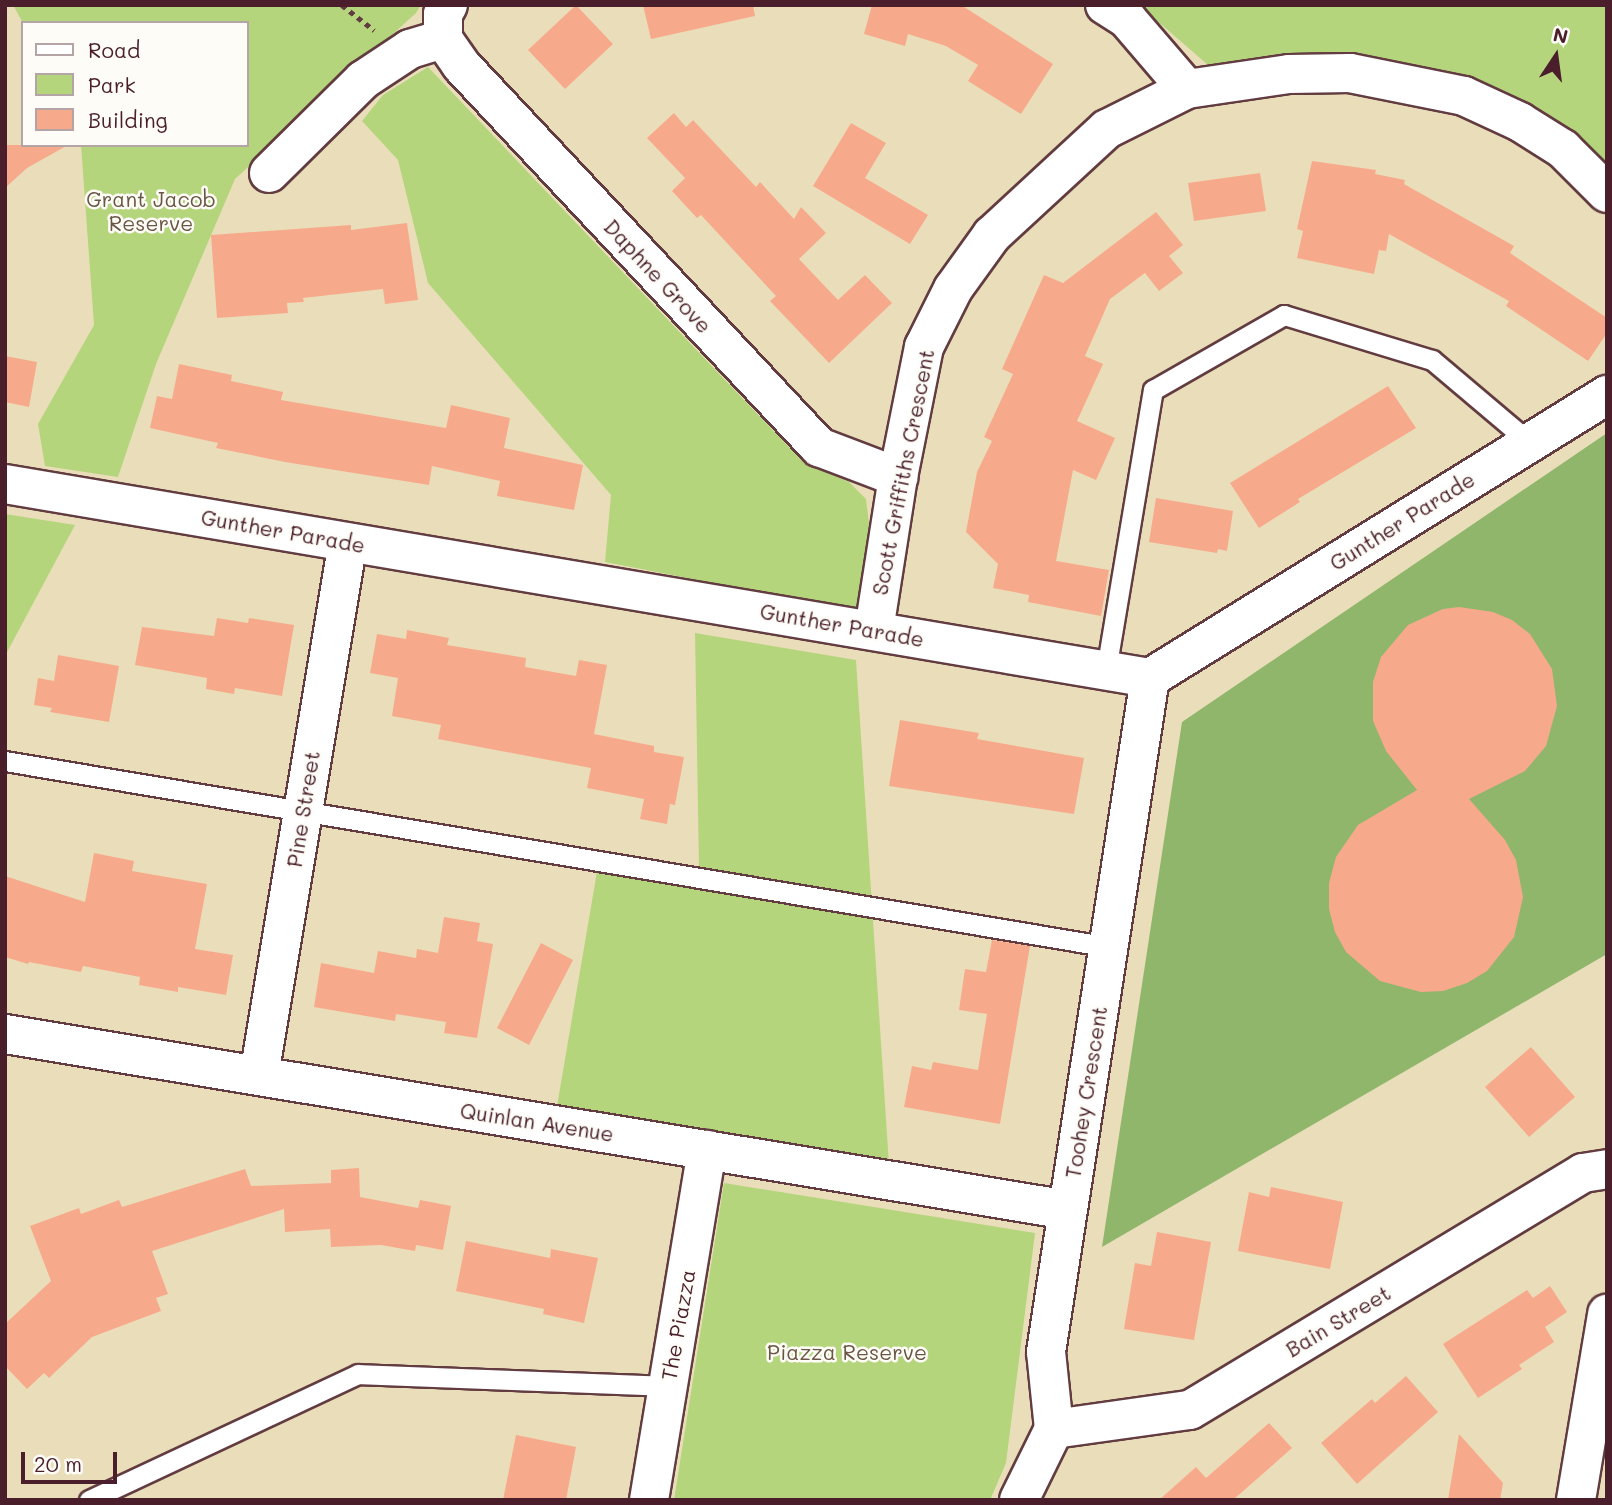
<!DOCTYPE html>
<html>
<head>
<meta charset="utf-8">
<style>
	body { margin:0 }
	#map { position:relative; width:1612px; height:1505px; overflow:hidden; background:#eadeba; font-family:Mali,sans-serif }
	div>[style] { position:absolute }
	.green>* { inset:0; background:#b5d57d }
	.forest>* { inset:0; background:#90b66c }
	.building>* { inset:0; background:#f7aa8b }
	.path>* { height:4.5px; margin-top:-2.25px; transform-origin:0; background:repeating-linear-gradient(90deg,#623c40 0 5px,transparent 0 10px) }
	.roads { filter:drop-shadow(2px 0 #623c40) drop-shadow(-2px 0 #623c40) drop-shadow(0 2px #623c40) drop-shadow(0 -2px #623c40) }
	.service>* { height:19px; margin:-9.5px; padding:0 9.5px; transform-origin:9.5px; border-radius:9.5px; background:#fff }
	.minor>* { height:38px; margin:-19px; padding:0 19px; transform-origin:19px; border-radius:19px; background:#fff }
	span { translate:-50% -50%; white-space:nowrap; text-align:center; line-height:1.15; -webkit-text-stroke:5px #fdfcf7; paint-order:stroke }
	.park-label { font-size:21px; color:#6a5644 }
	.street-label { font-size:21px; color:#4a1f2b }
	.frame { position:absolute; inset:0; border:7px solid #4a1f2b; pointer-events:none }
	.legend { position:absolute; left:21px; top:21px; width:228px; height:126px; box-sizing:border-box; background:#fdfcf7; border:2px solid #b5a4a5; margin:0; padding:9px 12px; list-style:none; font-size:21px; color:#4a1f2b }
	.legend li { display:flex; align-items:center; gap:14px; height:35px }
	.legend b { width:35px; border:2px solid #b5a4a5 }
	.north { position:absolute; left:1521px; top:21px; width:70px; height:70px; -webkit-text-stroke:5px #fdfcf7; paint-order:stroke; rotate:13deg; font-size:19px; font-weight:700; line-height:28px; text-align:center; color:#4a1f2b }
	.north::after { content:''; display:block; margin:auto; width:24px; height:32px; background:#4a1f2b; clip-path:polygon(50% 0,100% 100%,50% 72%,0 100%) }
	.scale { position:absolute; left:21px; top:1452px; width:96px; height:32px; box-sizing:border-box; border:4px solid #4a1f2b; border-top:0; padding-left:9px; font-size:21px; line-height:24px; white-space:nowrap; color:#4a1f2b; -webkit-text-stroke:5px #fdfcf7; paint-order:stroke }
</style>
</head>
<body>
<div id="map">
	<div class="green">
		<i style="clip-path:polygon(13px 5px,421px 5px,416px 13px,235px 179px,156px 364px,118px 477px,45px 466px,38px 424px,94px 325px,81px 145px,247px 145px,247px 23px,23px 23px)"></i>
		<i style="clip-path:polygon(1139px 5px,1607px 5px,1607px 179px,1352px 60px,1208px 65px)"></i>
		<i style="clip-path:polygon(428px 67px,803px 462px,849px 482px,866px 499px,869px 524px,858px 611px,605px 562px,611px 495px,428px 283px,398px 160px,362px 121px,383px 95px)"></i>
		<i style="clip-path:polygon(5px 514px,75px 525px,5px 656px)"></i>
		<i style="clip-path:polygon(695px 633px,856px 660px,889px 1165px,556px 1112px,600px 854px,699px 869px)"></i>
		<i style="clip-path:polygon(724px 1183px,1035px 1233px,1006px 1463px,990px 1500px,674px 1500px)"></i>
	</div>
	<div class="forest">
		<i style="clip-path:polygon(1607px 433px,1607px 954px,1102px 1247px,1182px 722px)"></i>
	</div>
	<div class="building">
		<i style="clip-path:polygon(576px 5px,613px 44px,565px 89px,528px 50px)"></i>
		<i style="clip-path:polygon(643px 5px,753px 5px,755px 16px,651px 39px)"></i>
		<i style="clip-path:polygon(872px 5px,961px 5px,1053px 64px,1021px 114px,968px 81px,978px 65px,946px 46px,908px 34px,905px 46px,864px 34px)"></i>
		<i style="clip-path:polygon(674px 113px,686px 127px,693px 120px,756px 187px,760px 182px,794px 219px,801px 207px,826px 233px,799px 259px,838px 300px,865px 275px,892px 303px,829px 363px,770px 301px,776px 296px,701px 215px,697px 218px,672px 191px,685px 178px,647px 138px)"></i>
		<i style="clip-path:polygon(851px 123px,886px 143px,865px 178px,928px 215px,910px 244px,813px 186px)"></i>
		<i style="clip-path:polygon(5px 145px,68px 145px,27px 168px,5px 188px)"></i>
		<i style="clip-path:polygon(1312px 161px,1376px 170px,1375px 174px,1405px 180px,1404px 184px,1514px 246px,1510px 253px,1607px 318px,1607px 333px,1588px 361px,1506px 306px,1509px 301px,1389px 234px,1386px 251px,1379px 250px,1374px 274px,1297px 258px,1303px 231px,1297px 229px)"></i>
		<i style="clip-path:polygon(1260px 173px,1266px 211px,1194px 221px,1188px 183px)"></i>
		<i style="clip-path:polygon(1156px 212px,1183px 245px,1169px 256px,1183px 273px,1159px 291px,1145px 273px,1110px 299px,1085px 356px,1103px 364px,1077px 421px,1115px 438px,1096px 480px,1073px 470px,1056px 561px,1109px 570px,1101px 616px,1028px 602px,1029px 595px,993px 588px,998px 564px,966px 532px,977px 472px,992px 441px,984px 437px,1013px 374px,1002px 369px,1044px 275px,1063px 283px)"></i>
		<i style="clip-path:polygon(407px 223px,418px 300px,385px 304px,383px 289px,303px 298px,304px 302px,287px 303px,288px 313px,217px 318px,211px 235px,351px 225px,351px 230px)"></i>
		<i style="clip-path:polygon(5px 356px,37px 362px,29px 407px,5px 402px)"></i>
		<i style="clip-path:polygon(179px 364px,232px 375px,231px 381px,283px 392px,281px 400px,446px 428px,451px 405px,510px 418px,504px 448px,583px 465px,574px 510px,497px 496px,500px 481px,432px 466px,429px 485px,285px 462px,216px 448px,218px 443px,150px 428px,157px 396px,172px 399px)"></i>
		<i style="clip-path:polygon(1388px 386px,1416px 428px,1298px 499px,1300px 502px,1259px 528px,1230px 483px)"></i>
		<i style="clip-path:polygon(1156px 498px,1233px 511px,1227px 551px,1218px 549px,1217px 553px,1149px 542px)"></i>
		<i style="clip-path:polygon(1459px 607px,1493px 612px,1512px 620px,1530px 634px,1552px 669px,1557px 706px,1546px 746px,1525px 771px,1469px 799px,1505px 840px,1516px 860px,1523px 897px,1514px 937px,1487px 971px,1467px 983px,1443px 991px,1421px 992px,1380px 981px,1346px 952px,1335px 932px,1329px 909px,1329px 883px,1336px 857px,1358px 825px,1417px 790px,1386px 751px,1373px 721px,1373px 682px,1381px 657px,1408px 625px,1443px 609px)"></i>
		<i style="clip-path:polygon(217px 618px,248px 623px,249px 618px,294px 625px,282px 696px,235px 688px,234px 694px,206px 689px,207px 678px,135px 665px,142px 627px,214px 636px)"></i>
		<i style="clip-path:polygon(407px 630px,449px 638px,447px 645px,526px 658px,525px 667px,576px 676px,579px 660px,607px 665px,594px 734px,654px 746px,654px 752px,684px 757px,675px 805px,670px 804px,667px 824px,640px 819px,644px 799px,587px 788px,591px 768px,438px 739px,441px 725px,392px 716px,398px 678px,370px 673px,377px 634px,406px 639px)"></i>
		<i style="clip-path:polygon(58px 655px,119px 666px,109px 722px,50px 712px,52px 708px,34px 705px,38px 678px,54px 681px)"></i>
		<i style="clip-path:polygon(900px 720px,979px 733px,977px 739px,1084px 758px,1074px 814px,889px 786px)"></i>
		<i style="clip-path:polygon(94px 853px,134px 861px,132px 871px,207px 884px,195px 949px,233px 955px,226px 995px,178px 987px,178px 992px,139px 985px,140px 977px,83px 966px,81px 972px,29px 962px,28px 964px,5px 957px,5px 876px,85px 902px)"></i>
		<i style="clip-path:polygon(444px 917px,480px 923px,477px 941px,493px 944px,477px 1038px,444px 1033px,446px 1022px,396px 1014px,395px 1021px,314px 1007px,321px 963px,374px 973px,378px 951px,416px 958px,417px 949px,438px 953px)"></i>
		<i style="clip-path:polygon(992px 940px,1030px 946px,1000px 1124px,904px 1107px,912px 1066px,931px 1070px,933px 1062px,978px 1070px,987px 1014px,959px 1010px,965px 969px,986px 972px)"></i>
		<i style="clip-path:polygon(541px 943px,573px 960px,529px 1045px,497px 1028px)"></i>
		<i style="clip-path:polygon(1531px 1047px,1575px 1097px,1529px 1137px,1485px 1087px)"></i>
		<i style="clip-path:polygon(359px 1168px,360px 1197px,418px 1208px,420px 1200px,451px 1206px,443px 1250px,416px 1245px,415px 1251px,381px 1245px,331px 1247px,330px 1229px,285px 1232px,284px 1209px,152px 1251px,168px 1294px,156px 1298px,161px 1311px,92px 1337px,49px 1378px,44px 1373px,27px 1389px,5px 1366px,5px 1324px,51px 1281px,30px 1226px,79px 1208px,81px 1214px,119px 1200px,122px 1207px,245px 1169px,251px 1186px,331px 1183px,331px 1170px)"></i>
		<i style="clip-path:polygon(1271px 1187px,1343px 1202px,1330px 1269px,1238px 1251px,1249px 1192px,1269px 1197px)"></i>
		<i style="clip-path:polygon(1157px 1232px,1211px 1242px,1194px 1340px,1124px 1329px,1135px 1263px,1151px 1266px)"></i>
		<i style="clip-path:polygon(466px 1241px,550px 1258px,551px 1249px,598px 1258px,584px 1323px,543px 1314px,544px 1309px,456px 1291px)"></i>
		<i style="clip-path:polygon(1550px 1286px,1567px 1312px,1545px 1327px,1554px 1342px,1519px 1365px,1522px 1369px,1478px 1398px,1443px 1344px,1527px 1290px,1533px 1298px)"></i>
		<i style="clip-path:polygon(1406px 1376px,1438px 1412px,1357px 1484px,1321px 1443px,1372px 1399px,1375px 1403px)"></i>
		<i style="clip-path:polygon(1269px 1423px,1292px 1448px,1233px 1500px,1159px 1500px,1196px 1467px,1206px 1478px)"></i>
		<i style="clip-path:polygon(1459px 1434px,1503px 1483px,1500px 1500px,1448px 1500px)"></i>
		<i style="clip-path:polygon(516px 1435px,576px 1447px,566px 1500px,503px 1500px)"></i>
	</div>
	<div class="path">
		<i style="left:342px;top:5px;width:41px;rotate:38deg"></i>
	</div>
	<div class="roads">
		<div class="service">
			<i style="left:1106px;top:670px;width:284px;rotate:-80.5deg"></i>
			<i style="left:1153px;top:390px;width:151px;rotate:-29.8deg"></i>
			<i style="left:1284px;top:315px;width:155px;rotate:16.9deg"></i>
			<i style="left:1432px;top:360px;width:127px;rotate:40.2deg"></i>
			<i style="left:5px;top:761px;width:1120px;rotate:9.56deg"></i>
			<i style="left:89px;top:1500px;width:297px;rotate:-25.1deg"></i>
			<i style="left:358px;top:1374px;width:309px;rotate:2.2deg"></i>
		</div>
		<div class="minor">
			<i style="left:1105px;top:5px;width:26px;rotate:32deg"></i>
			<i style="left:1127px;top:19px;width:92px;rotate:49.4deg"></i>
			<i style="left:443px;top:39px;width:32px;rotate:55deg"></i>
			<i style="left:461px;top:65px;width:524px;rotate:46.86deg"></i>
			<i style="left:819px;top:447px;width:85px;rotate:20.8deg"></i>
			<i style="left:269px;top:173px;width:132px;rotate:-44.7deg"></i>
			<i style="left:363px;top:80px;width:56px;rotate:-33.4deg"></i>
			<i style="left:410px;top:49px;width:34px;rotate:-17deg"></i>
			<i style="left:443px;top:39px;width:25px;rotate:-90deg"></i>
			<i style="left:443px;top:14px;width:10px;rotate:-61deg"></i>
			<i style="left:5px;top:484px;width:1161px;rotate:9.62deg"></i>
			<i style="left:1150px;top:678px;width:538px;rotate:-31.77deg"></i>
			<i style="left:874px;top:630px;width:155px;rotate:-81.1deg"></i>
			<i style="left:898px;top:477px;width:133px;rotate:-78.7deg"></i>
			<i style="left:924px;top:347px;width:65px;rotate:-63.4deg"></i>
			<i style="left:953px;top:289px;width:67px;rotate:-54.2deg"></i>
			<i style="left:992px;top:235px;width:156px;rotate:-42.7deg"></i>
			<i style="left:1107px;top:129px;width:89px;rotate:-26.6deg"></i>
			<i style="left:1187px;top:89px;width:103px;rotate:-8.4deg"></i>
			<i style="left:1289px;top:74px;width:61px;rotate:-0.9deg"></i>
			<i style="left:1350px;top:73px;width:116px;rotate:11.4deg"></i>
			<i style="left:1464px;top:96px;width:62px;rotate:24.9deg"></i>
			<i style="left:1520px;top:122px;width:51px;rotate:32.1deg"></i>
			<i style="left:1563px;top:149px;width:62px;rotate:45deg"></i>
			<i style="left:5px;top:1034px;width:1077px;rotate:9.4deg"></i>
			<i style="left:259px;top:1076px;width:541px;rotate:-80.54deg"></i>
			<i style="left:1054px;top:1429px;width:137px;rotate:-8deg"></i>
			<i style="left:1190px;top:1410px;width:459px;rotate:-31.1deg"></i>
			<i style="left:1583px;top:1173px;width:24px;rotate:-9deg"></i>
			<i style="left:649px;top:1500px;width:355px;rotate:-80.6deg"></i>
			<i style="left:1019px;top:1500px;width:79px;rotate:-63.8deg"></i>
			<i style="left:1054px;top:1429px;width:77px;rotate:-95.9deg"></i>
			<i style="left:1046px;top:1352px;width:682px;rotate:-81.23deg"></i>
			<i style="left:1576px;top:1500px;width:189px;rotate:-80.5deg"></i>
		</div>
	</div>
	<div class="park-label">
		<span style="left:151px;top:211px">Grant Jacob<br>Reserve</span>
		<span style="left:847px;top:1352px">Piazza Reserve</span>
	</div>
	<div class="street-label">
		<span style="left:658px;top:276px;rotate:47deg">Daphne Grove</span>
		<span style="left:903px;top:472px;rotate:-79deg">Scott Griffiths Crescent</span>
		<span style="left:1402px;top:521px;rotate:-32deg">Gunther Parade</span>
		<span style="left:283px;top:531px;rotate:10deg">Gunther Parade</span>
		<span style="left:842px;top:625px;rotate:10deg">Gunther Parade</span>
		<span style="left:303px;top:809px;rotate:-81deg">Pine Street</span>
		<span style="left:1086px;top:1092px;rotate:-81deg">Toohey Crescent</span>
		<span style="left:537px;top:1122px;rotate:9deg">Quinlan Avenue</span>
		<span style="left:1338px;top:1321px;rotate:-31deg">Bain Street</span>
		<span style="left:678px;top:1325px;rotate:-80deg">The Piazza</span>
	</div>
	<div class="frame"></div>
	<ul class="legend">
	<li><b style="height:9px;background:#fff"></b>Road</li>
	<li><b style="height:19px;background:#b5d57d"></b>Park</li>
	<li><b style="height:19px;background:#f7aa8b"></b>Building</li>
	</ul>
	<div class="north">N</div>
	<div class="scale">20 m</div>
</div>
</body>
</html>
